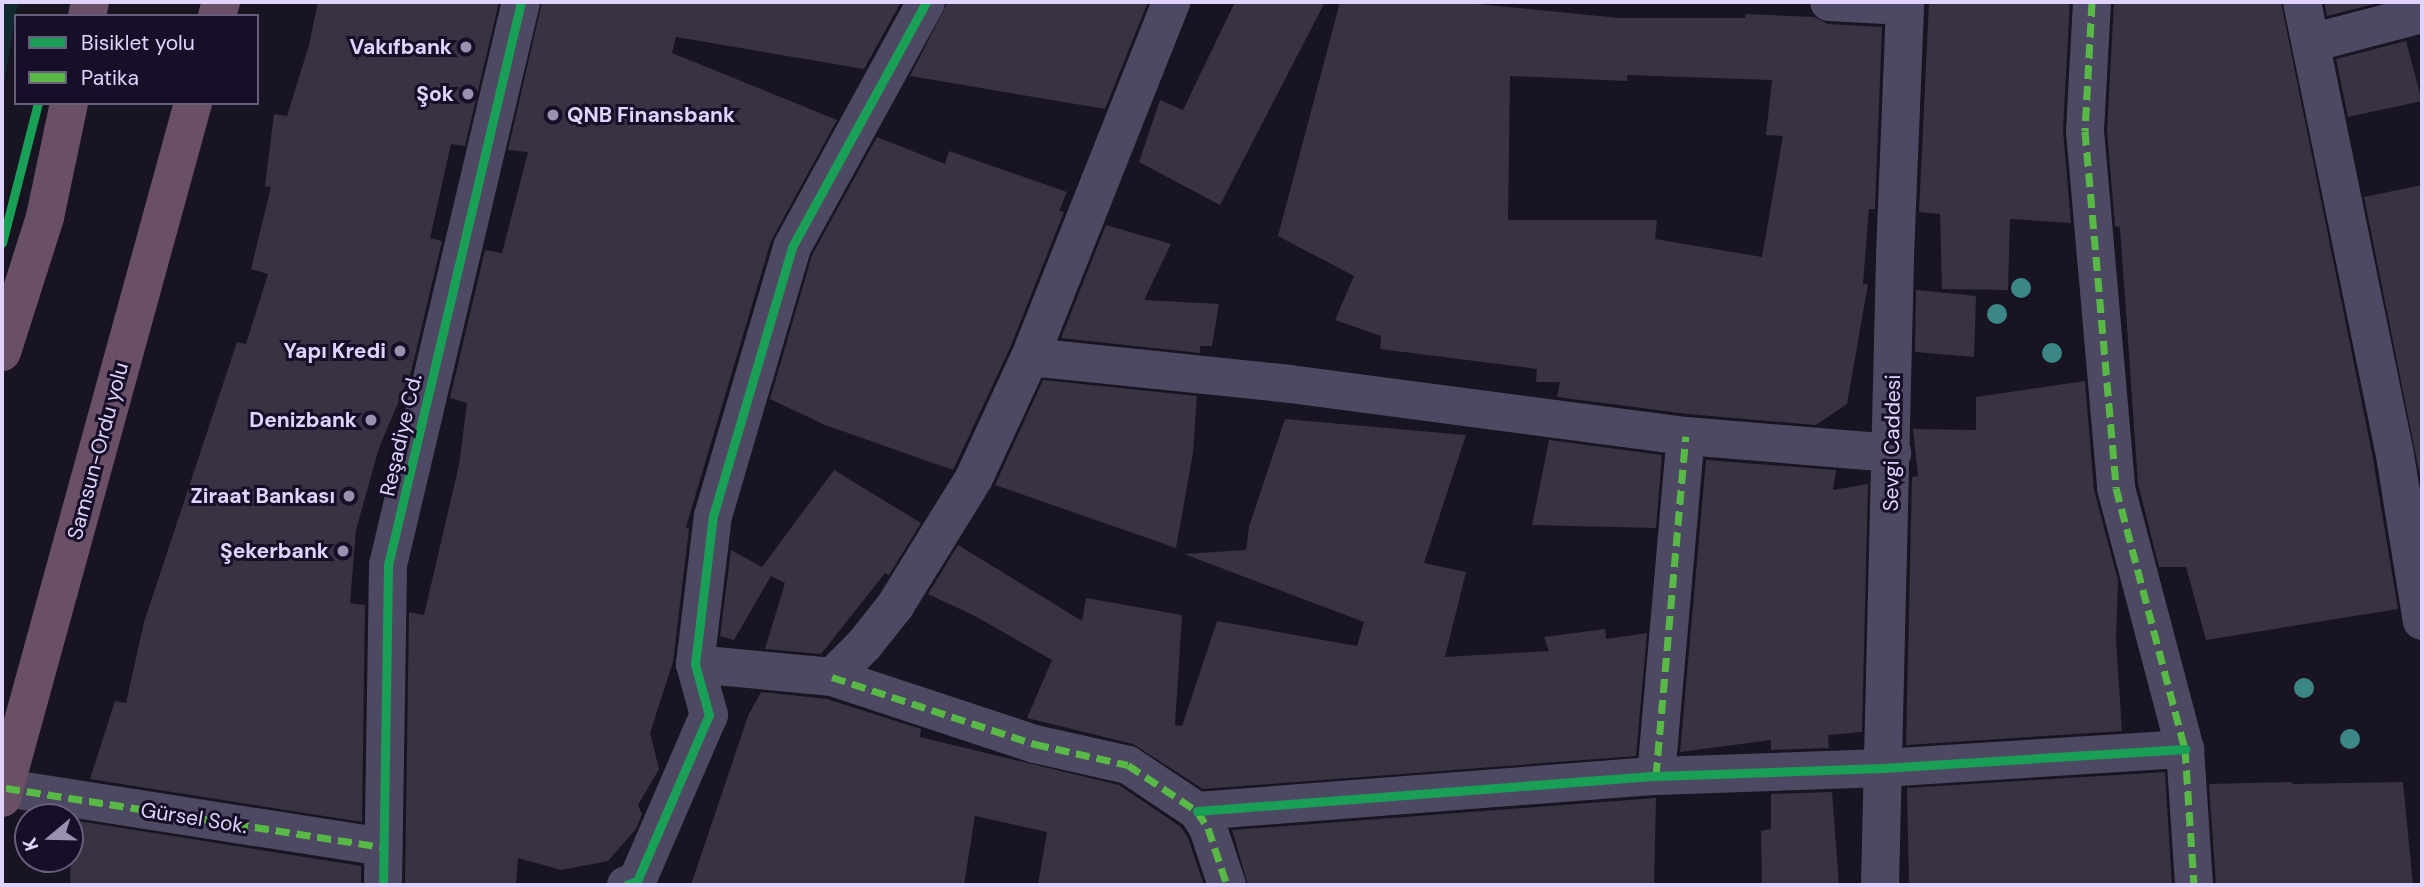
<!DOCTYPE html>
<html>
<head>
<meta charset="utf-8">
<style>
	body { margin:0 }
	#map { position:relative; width:2424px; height:887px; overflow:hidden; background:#181421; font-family:"DM Sans",sans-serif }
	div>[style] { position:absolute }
	.green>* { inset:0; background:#122a2f }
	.building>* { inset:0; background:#383243 }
	.street>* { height:38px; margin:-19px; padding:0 19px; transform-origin:19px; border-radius:19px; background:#4e4962 }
	.highway>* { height:38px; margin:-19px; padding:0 19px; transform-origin:19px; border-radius:19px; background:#6a5067 }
	.quiet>* { height:7px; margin-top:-3.5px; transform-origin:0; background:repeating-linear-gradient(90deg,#58b947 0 14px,transparent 0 21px) }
	.cycleway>* { height:9px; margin:-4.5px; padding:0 4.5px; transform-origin:4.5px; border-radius:4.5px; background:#1a9f57 }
	.trees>* { width:20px; height:20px; margin:-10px; border-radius:50%; background:#3d8687 }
	.dots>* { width:19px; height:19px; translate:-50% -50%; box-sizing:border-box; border:4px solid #170e27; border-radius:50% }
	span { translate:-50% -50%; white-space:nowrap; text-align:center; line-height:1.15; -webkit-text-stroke:6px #170e27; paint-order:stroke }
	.poi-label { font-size:21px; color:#e0d4ff; font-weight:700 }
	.right { translate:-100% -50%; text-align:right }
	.left { translate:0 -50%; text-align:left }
	.street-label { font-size:21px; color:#e0d4ff }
	.frame { position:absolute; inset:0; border:4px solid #e0d4ff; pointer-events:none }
	.legend { position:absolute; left:14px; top:14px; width:245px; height:91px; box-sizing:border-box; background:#170e27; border:2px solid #675d7d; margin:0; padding:9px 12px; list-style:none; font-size:21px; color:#e0d4ff }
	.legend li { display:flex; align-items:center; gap:14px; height:35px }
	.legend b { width:35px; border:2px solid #675d7d }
	.north { position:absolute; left:14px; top:803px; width:70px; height:70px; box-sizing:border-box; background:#170e27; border:2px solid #675d7d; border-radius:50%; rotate:251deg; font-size:19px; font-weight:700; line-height:28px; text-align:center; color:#e0d4ff }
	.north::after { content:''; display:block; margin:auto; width:24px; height:32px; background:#9a91b1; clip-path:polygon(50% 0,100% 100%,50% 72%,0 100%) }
</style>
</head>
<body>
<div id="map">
	<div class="green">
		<i style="clip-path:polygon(2px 2px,18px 2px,2px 96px)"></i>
	</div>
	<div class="building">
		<i style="clip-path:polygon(318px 2px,499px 2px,465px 146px,451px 144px,430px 238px,442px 241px,408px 385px,406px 384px,379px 448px,356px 530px,350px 603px,365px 605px,362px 822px,90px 779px,115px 701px,126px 703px,144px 622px,237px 342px,246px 344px,268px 274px,251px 269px,271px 187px,265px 186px,274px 114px,287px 116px,309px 45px)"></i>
		<i style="clip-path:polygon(542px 2px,901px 2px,864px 69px,676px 37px,672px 53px,837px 120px,771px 241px,686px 527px,689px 529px,673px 662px,650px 733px,659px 769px,638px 805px,642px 814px,636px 829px,608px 861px,561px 870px,518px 858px,516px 885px,405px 885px,409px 612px,424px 615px,459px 465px,467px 403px,450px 398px,485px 250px,502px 253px,528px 152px,508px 150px)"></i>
		<i style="clip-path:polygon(948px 2px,1148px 2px,1105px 109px,910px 76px)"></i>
		<i style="clip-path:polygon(1235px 2px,1325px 2px,1220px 205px,1139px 162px,1160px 100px,1183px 110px)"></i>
		<i style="clip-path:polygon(evenodd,1340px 2px,1457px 2px,1619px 18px,1745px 18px,1746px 14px,1814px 17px,1828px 24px,1882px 27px,1875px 209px,1869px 209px,1863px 284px,1868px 284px,1847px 404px,1816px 425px,1688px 414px,1557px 397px,1560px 382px,1536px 382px,1537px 369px,1380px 349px,1381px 336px,1335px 320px,1354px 276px,1278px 236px,1340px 2px,1627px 75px,1772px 80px,1766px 135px,1783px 136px,1762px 257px,1655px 239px,1657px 220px,1508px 220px,1510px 76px,1627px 81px,1627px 75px)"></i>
		<i style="clip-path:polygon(1929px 2px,2070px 2px,2063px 130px,2071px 223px,2010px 219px,2008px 290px,1942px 289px,1940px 214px,1919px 212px)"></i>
		<i style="clip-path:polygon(2114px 2px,2281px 2px,2372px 453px,2398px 609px,2206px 640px,2186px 567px,2159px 567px,2138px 484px,2120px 227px,2115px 226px,2107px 131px)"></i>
		<i style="clip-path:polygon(2324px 2px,2382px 2px,2327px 16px)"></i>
		<i style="clip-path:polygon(2406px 41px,2422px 101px,2348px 117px,2336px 59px)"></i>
		<i style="clip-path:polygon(877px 137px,945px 164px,949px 151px,1067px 192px,1059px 211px,1064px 212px,1010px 348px,953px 470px,825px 425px,770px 399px,812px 255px)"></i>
		<i style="clip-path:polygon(2422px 185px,2422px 486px,2364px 197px)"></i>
		<i style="clip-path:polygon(1106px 225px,1171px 244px,1144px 300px,1219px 304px,1212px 346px,1200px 346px,1200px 353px,1061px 338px)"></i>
		<i style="clip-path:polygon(1916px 290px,1976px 296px,1974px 357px,1915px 352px)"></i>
		<i style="clip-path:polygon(1043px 380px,1197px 396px,1193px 453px,1176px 548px,995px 485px)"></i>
		<i style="clip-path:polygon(2085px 381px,2094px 490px,2118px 580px,2116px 641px,2122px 731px,1906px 745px,1912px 477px,1918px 476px,1913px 429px,1976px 430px,1976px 397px)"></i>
		<i style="clip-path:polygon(1285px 419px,1466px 435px,1424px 563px,1466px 572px,1445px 657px,1549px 651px,1544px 637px,1605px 629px,1606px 639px,1647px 633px,1636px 756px,1203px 789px,1133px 744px,1027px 718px,1052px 660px,975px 616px,928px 594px,958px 545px,1082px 621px,1086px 598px,1182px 615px,1175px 725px,1182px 726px,1217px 621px,1357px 646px,1364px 622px,1184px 554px,1246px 550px,1249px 527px)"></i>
		<i style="clip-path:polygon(1549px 440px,1662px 455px,1656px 528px,1532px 525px)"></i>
		<i style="clip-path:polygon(1706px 460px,1836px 470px,1833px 490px,1868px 484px,1862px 732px,1828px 735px,1829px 748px,1771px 750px,1771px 740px,1680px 752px)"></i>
		<i style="clip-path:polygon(834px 470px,921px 523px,889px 575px,885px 573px,821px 654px,765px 649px,785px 583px,771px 576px,734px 640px,720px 636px,731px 550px,762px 567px)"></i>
		<i style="clip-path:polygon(761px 692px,827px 699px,921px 729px,920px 737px,1119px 785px,1181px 827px,1188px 838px,1204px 885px,1038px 885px,1047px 832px,975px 816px,964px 885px,691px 885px,748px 716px)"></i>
		<i style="clip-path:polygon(2165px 772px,2172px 885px,1909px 885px,1907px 788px)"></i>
		<i style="clip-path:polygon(2291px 782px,2292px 784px,2403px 782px,2413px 885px,2216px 885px,2209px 784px)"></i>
		<i style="clip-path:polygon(1832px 792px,1839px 885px,1762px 885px,1761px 831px,1771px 829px,1771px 794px)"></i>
		<i style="clip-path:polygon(1656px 798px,1654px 885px,1248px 885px,1232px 830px)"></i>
		<i style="clip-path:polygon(72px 820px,361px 866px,361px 885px,70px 885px)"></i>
	</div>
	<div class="street">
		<i style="left:1829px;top:2px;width:76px;rotate:3deg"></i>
		<i style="left:2092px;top:2px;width:129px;rotate:93.1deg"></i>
		<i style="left:2085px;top:131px;width:358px;rotate:85deg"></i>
		<i style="left:2116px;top:488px;width:270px;rotate:75.2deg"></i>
		<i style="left:2185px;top:749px;width:136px;rotate:86.2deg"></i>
		<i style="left:2302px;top:2px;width:456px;rotate:78.4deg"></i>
		<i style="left:2394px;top:449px;width:174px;rotate:80.8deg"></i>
		<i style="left:2311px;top:43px;width:111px;rotate:-14.7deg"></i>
		<i style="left:1030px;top:357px;width:261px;rotate:5.9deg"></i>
		<i style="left:1290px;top:384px;width:399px;rotate:7.5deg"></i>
		<i style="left:1686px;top:436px;width:207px;rotate:4.7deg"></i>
		<i style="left:695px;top:664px;width:138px;rotate:5.4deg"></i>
		<i style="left:832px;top:677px;width:214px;rotate:18.3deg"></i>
		<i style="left:1035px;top:744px;width:95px;rotate:12.7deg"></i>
		<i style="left:1128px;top:765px;width:83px;rotate:33.7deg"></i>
		<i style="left:1197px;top:811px;width:20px;rotate:57deg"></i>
		<i style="left:1208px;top:828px;width:60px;rotate:71.6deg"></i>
		<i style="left:832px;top:677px;width:45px;rotate:-45deg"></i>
		<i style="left:864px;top:645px;width:50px;rotate:-51.5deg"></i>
		<i style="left:895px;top:606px;width:150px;rotate:-58.3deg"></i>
		<i style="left:974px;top:478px;width:133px;rotate:-65.2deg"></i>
		<i style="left:1030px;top:357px;width:382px;rotate:-68.3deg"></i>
		<i style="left:1656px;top:776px;width:341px;rotate:-85deg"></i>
		<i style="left:6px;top:788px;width:382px;rotate:8.9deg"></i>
		<i style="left:1197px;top:811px;width:460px;rotate:-4.4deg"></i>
		<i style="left:1656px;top:776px;width:226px;rotate:-2deg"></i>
		<i style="left:1882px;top:768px;width:304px;rotate:-3.6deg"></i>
		<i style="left:383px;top:885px;width:320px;rotate:-89.1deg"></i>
		<i style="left:388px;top:565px;width:578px;rotate:-76.71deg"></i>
		<i style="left:626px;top:885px;width:12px;rotate:-20deg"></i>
		<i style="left:637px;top:881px;width:181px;rotate:-66.6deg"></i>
		<i style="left:709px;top:715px;width:53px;rotate:-105.4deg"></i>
		<i style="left:695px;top:664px;width:149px;rotate:-83.1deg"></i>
		<i style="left:713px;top:516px;width:280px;rotate:-73.6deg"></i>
		<i style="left:792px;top:247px;width:279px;rotate:-61.3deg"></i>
		<i style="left:1880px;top:885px;width:629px;rotate:-88.63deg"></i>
		<i style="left:1895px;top:256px;width:254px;rotate:-87.7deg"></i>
	</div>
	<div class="highway">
		<i style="left:87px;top:16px;width:14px;rotate:-78deg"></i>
		<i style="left:217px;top:16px;width:15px;rotate:-74deg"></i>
		<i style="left:2px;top:352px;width:142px;rotate:-72.3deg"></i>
		<i style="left:45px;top:217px;width:116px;rotate:-78.1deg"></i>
		<i style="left:2px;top:798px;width:721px;rotate:-74.63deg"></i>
	</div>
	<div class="quiet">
		<i style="left:2092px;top:2px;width:129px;rotate:93.1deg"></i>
		<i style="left:2085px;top:131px;width:358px;rotate:85deg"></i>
		<i style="left:2116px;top:488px;width:270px;rotate:75.2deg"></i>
		<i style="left:2185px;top:749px;width:136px;rotate:86.2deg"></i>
		<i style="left:832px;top:677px;width:214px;rotate:18.3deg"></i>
		<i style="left:1035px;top:744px;width:95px;rotate:12.7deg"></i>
		<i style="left:1128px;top:765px;width:83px;rotate:33.7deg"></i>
		<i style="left:1197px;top:811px;width:20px;rotate:57deg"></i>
		<i style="left:1208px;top:828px;width:60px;rotate:71.6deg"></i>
		<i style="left:1656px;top:776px;width:341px;rotate:-85deg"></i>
		<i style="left:6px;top:788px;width:382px;rotate:8.9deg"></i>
	</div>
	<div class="cycleway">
		<i style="left:2px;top:243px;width:145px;rotate:-75.6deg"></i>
		<i style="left:1197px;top:811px;width:460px;rotate:-4.4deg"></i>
		<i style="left:1656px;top:776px;width:226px;rotate:-2deg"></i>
		<i style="left:1882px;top:768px;width:304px;rotate:-3.6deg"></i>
		<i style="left:383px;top:885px;width:320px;rotate:-89.1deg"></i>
		<i style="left:388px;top:565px;width:578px;rotate:-76.71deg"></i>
		<i style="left:626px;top:885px;width:12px;rotate:-20deg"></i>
		<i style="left:637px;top:881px;width:181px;rotate:-66.6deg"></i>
		<i style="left:709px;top:715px;width:53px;rotate:-105.4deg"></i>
		<i style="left:695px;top:664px;width:149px;rotate:-83.1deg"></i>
		<i style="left:713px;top:516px;width:280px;rotate:-73.6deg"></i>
		<i style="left:792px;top:247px;width:279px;rotate:-61.3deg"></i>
	</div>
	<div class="trees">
		<i style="left:2021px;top:288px"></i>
		<i style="left:1997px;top:314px"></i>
		<i style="left:2052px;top:353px"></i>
		<i style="left:2304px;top:688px"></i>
		<i style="left:2350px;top:739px"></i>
	</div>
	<div class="dots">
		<i style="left:466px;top:47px;background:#9a91b1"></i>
		<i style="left:468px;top:94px;background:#9a91b1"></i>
		<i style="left:553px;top:115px;background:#9a91b1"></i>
		<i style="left:400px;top:351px;background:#9a91b1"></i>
		<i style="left:371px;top:420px;background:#9a91b1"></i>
		<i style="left:349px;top:496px;background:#9a91b1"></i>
		<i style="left:343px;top:551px;background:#9a91b1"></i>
	</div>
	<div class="poi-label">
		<span class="right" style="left:452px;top:47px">Vakıfbank</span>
		<span class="right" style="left:454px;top:94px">Şok</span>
		<span class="left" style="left:567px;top:115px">QNB Finansbank</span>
		<span class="right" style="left:386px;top:351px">Yapı Kredi</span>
		<span class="right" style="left:357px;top:420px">Denizbank</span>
		<span class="right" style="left:335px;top:496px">Ziraat Bankası</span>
		<span class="right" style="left:329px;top:551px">Şekerbank</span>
	</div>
	<div class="street-label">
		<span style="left:401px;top:435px;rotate:-77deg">Reşadiye Cd.</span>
		<span style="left:1892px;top:443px;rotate:-89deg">Sevgi Caddesi</span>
		<span style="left:98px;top:451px;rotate:-75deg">Samsun-Ordu yolu</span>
		<span style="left:194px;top:818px;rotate:9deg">Gürsel Sok.</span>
	</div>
	<div class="frame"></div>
	<ul class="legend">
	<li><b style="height:9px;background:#1a9f57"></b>Bisiklet yolu</li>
	<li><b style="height:9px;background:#58b947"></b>Patika</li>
	</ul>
	<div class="north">K</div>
</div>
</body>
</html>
